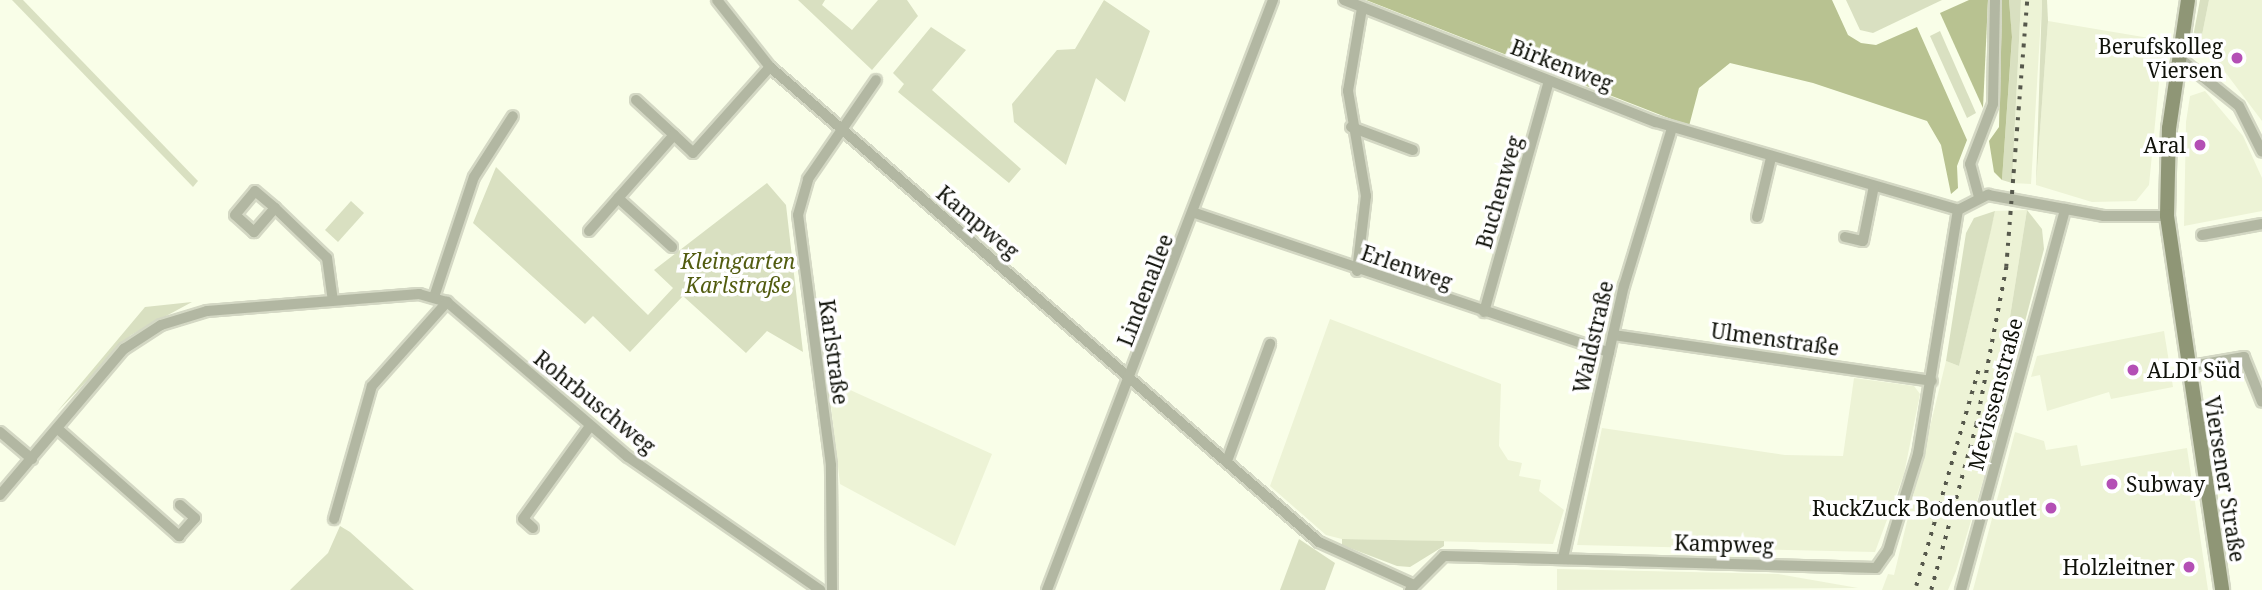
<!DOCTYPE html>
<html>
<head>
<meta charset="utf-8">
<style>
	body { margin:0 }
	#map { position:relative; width:2262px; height:590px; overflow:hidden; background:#f9fee8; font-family:"Noto Serif",serif }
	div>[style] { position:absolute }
	.built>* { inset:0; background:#edf3d6 }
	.green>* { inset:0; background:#d9e0c1 }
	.forest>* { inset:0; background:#b8c291 }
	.roads { filter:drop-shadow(2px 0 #d4d8c4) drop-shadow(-2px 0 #d4d8c4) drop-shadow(0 2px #d4d8c4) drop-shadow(0 -2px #d4d8c4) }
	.minor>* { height:10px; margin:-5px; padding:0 5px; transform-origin:5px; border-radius:5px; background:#b2b7a2 }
	.secondary>* { height:14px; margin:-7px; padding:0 7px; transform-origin:7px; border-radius:7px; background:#8f9676 }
	.rail>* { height:3.5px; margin-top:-1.75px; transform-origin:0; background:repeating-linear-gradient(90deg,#56584c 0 3.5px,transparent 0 10.5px) }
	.dots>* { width:19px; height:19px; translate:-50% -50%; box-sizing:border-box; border:4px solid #fff; border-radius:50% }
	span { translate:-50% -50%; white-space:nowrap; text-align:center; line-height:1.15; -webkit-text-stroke:7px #fff; paint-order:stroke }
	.poi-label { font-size:21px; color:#10120a }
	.right { translate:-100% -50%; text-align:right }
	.left { translate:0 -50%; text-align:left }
	.street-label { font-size:21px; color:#10120a }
	.park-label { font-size:21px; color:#525c10; font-style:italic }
</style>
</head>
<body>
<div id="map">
	<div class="built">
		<i style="clip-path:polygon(2021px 0,2042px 0,2031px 184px,2012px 183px)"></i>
		<i style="clip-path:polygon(2209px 0,2262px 0,2262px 121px,2201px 40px)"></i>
		<i style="clip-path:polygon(2048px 21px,2173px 42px,2166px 46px,2159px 83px,2149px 185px,2136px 201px,2092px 202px,2036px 185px)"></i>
		<i style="clip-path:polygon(2205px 91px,2243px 136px,2262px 178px,2262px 211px,2184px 226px,2186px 122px,2190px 96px)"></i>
		<i style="clip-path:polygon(2027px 210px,1985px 474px,1956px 571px,1948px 590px,1882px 590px,1888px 574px,1894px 575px,1946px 361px,1959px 366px,1995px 211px)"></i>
		<i style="clip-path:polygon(1330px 319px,1501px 384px,1499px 446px,1508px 460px,1522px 463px,1519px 476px,1541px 480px,1539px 491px,1564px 510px,1553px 544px,1342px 539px,1326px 535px,1270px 486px)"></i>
		<i style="clip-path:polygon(2164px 331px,2173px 387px,2111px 399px,2109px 392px,2047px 411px,2040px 375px,2031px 377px,2037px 356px)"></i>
		<i style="clip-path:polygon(1854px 378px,1914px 386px,1920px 394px,1904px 474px,1875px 552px,1577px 545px,1602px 428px,1785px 455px,1843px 456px)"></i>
		<i style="clip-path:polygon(828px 380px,992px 454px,955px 546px,840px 484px)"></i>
		<i style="clip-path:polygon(2015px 432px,2044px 441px,2046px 450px,2077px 445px,2081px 466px,2187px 448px,2208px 590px,1973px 590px)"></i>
		<i style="clip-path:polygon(1557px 569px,1778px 574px,1858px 588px,1557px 590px)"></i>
	</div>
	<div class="green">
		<i style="clip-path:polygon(12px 0,23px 0,198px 181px,193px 187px)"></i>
		<i style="clip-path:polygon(798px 0,825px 0,822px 5px,852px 30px,878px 0,907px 0,918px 16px,872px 70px)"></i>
		<i style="clip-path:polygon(1104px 0,1150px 31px,1125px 102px,1096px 78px,1066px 165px,1014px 122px,1012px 104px,1057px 50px,1075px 49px)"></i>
		<i style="clip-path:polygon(1846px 0,1942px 0,1873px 33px,1860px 30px)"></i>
		<i style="clip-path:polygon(2009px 0,2021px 0,2012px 183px,2002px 180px,2012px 38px)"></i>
		<i style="clip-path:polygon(2042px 0,2047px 0,2048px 21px,2036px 185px)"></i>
		<i style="clip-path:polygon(2200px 0,2209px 0,2201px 40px,2215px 62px,2192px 42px)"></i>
		<i style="clip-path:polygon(931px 27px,966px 50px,932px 90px,1021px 169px,1009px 183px,898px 92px,904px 84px,893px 73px)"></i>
		<i style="clip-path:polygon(1940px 31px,1976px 113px,1967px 118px,1930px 36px)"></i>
		<i style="clip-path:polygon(496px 167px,648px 315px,673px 288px,654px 270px,767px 183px,786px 205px,803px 352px,767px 331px,746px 353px,683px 296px,630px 352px,593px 316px,585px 324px,473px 223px)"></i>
		<i style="clip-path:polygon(351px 201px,364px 213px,338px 242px,325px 230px)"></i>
		<i style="clip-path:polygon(2027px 210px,2042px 229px,2044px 249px,1985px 474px)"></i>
		<i style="clip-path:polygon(1995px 211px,1991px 230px,1959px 366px,1946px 361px,1966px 233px,1974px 218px)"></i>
		<i style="clip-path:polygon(192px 302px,131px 335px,56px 413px,145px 307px)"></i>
		<i style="clip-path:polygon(340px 526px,350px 532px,414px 590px,290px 590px,328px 553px)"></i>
		<i style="clip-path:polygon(1299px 539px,1335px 563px,1325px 590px,1280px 590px)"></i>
		<i style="clip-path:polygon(1342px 539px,1444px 541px,1444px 546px,1410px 567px,1397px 566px,1342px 545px)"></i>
	</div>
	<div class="forest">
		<i style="clip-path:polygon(1366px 0,1832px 0,1848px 35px,1861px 43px,1876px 45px,1917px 27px,1967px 140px,1957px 166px,1958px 188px,1951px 194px,1941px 145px,1927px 121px,1813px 83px,1730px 63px,1699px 88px,1689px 126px)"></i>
		<i style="clip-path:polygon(1969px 0,1988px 0,1983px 108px,1940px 13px)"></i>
		<i style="clip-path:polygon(2002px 0,2009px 0,2012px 37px,2002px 180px,1994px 172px,1989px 141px,1999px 127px)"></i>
	</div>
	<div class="roads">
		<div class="minor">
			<i style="left:717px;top:0;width:85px;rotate:51.7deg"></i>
			<i style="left:770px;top:67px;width:726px;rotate:40.87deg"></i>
			<i style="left:1319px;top:542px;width:102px;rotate:24.3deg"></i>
			<i style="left:1344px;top:0;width:335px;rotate:21.4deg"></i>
			<i style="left:1656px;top:122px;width:315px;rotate:16.2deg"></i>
			<i style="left:2178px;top:57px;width:78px;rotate:38.8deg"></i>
			<i style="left:2239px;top:106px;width:51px;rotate:63.4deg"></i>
			<i style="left:636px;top:100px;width:52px;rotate:42.6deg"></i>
			<i style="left:1351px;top:127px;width:66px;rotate:20.4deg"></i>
			<i style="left:1979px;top:197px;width:34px;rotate:-105deg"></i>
			<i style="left:1970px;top:164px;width:64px;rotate:-69deg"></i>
			<i style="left:1993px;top:104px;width:104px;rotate:-88.9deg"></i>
			<i style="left:618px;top:198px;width:73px;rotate:42.2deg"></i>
			<i style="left:275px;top:208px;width:32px;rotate:131deg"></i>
			<i style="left:254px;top:232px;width:25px;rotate:-138deg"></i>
			<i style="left:235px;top:215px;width:31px;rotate:-50deg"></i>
			<i style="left:255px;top:191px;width:26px;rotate:40deg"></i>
			<i style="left:275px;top:208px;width:72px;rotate:43.9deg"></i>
			<i style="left:327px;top:258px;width:43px;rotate:82.1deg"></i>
			<i style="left:1195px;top:213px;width:437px;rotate:18.6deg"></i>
			<i style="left:1757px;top:217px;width:61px;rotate:-76.7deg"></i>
			<i style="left:589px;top:231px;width:128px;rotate:-48.5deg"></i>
			<i style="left:674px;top:135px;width:26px;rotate:43deg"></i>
			<i style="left:693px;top:153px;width:115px;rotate:-48.2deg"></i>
			<i style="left:2202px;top:235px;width:61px;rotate:-10.4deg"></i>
			<i style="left:1845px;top:237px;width:18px;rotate:13deg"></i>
			<i style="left:1863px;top:241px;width:56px;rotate:-78.7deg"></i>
			<i style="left:1357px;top:271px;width:76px;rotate:-83.2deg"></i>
			<i style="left:1366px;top:196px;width:107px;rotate:-99.7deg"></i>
			<i style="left:1348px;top:91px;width:84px;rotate:-80.4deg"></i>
			<i style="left:434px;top:297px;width:126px;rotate:-71.6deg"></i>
			<i style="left:474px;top:177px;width:72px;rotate:-57.4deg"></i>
			<i style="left:1484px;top:312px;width:240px;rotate:-74.3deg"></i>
			<i style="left:1613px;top:335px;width:322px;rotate:8.2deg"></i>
			<i style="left:2186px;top:367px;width:59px;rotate:-9.8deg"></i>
			<i style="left:2244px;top:357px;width:48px;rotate:68.2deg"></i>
			<i style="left:58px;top:429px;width:162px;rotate:41.5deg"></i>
			<i style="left:179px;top:536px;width:24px;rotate:-48deg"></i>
			<i style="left:195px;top:518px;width:20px;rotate:-139deg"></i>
			<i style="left:0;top:432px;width:42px;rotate:40.2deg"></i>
			<i style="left:1227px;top:461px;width:125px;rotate:-69.8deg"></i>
			<i style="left:0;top:495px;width:192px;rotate:-49.7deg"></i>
			<i style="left:124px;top:349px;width:44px;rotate:-33deg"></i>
			<i style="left:161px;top:325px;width:48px;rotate:-16.9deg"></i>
			<i style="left:207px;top:311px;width:213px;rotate:-4.6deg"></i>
			<i style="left:419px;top:294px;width:29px;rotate:16deg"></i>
			<i style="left:447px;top:302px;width:238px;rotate:40.6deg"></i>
			<i style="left:628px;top:457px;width:234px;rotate:34.7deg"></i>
			<i style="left:334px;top:519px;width:138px;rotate:-74.1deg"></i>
			<i style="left:372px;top:386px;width:113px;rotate:-48.2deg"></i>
			<i style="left:533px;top:528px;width:13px;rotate:-138deg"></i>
			<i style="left:523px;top:519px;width:115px;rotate:-54.2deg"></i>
			<i style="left:1563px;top:558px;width:279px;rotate:-77.4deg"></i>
			<i style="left:1624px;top:286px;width:165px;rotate:-73.1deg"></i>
			<i style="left:832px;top:590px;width:125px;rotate:-90.5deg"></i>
			<i style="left:831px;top:465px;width:252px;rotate:-97.5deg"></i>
			<i style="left:798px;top:215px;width:37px;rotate:-74deg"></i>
			<i style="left:808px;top:179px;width:120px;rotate:-55.5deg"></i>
			<i style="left:1047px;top:590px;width:632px;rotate:-69.04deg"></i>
			<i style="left:1410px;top:590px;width:48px;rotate:-45deg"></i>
			<i style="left:1444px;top:556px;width:432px;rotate:1.6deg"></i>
			<i style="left:1876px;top:568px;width:21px;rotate:-55deg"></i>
			<i style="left:1888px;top:551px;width:102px;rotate:-72.8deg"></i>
			<i style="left:1918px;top:454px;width:247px;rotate:-80.7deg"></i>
			<i style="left:1958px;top:210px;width:34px;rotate:-27deg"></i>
			<i style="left:1988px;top:195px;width:117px;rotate:10.3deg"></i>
			<i style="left:2103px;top:216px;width:64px"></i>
			<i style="left:1961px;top:590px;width:395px;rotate:-74.7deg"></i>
		</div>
		<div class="secondary">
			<i style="left:2188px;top:0;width:129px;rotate:98.4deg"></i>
			<i style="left:2169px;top:128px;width:88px;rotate:91.3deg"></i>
			<i style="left:2167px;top:216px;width:378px;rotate:81.6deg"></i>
		</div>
	</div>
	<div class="rail">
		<i style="left:1916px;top:586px;width:227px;rotate:-73.9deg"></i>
		<i style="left:1931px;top:590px;width:171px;rotate:-74.7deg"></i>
		<i style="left:1976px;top:425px;width:161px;rotate:-79.2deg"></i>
		<i style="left:2006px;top:267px;width:268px;rotate:-85.5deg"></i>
	</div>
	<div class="dots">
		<i style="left:2237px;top:58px;background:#b44fb5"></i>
		<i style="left:2200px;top:145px;background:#b44fb5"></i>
		<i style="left:2133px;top:370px;background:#b44fb5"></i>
		<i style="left:2112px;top:484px;background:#b44fb5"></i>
		<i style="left:2051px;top:508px;background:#b44fb5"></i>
		<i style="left:2189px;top:567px;background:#b44fb5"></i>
	</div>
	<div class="poi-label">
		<span class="right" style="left:2223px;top:58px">Berufskolleg<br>Viersen</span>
		<span class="right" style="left:2186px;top:145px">Aral</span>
		<span class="left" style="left:2147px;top:370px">ALDI Süd</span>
		<span class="left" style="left:2126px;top:484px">Subway</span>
		<span class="right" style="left:2037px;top:508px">RuckZuck Bodenoutlet</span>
		<span class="right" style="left:2175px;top:567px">Holzleitner</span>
	</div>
	<div class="street-label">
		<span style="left:1562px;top:65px;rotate:21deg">Birkenweg</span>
		<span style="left:1499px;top:192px;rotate:-74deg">Buchenweg</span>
		<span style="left:978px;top:222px;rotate:40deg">Kampweg</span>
		<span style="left:1407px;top:267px;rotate:19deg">Erlenweg</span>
		<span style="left:1145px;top:290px;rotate:-69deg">Lindenallee</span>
		<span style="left:1593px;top:337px;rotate:-77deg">Waldstraße</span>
		<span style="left:1775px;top:339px;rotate:8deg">Ulmenstraße</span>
		<span style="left:834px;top:352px;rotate:82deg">Karlstraße</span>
		<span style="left:1995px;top:394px;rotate:-75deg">Mevissenstraße</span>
		<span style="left:595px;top:402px;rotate:39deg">Rohrbuschweg</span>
		<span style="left:2225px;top:479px;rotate:81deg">Viersener Straße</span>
		<span style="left:1724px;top:544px;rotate:2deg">Kampweg</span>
	</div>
	<div class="park-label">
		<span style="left:738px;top:273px">Kleingarten<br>Karlstraße</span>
	</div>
</div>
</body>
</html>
